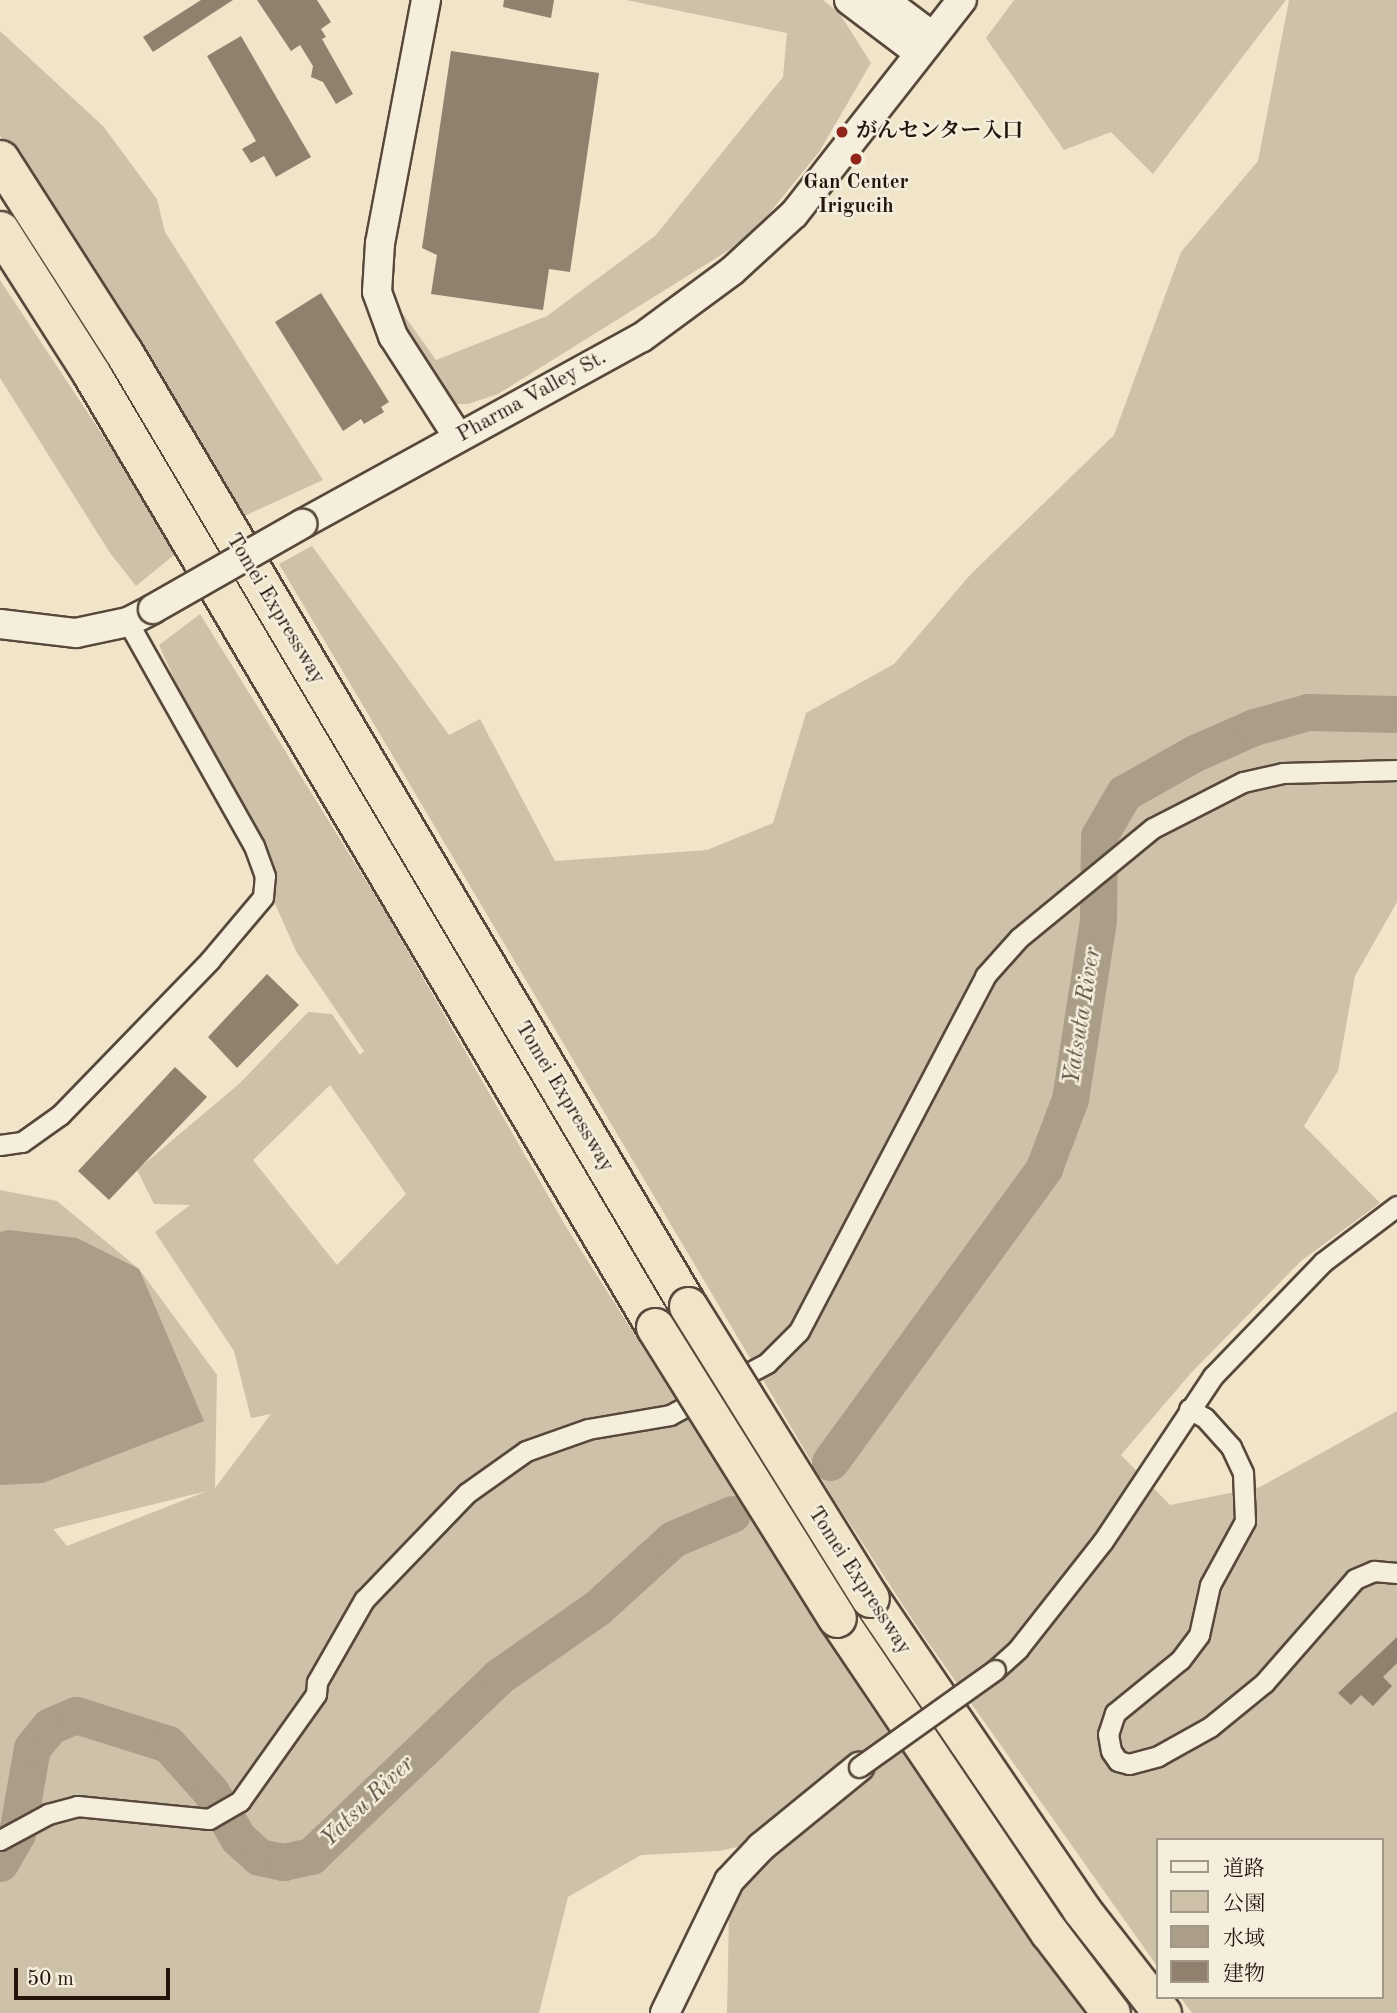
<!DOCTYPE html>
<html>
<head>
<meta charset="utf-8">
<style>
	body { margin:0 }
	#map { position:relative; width:1397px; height:2013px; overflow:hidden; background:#f1e5c9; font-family:"Old Standard TT","Noto Serif JP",serif }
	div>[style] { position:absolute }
	.green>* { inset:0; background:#cec1a9 }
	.water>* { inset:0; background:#ab9e89 }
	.river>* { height:37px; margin:-18.5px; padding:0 18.5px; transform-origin:18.5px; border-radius:18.5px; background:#ab9e89 }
	.building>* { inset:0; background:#8f816e }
	.roads { filter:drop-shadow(2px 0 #57483b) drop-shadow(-2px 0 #57483b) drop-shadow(0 2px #57483b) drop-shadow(0 -2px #57483b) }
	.street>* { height:19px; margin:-9.5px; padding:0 9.5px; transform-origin:9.5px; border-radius:9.5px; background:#f6eedc }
	.secondary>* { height:28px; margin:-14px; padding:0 14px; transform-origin:14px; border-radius:14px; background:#f6eedc }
	.highway>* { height:37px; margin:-18.5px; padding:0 18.5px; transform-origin:18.5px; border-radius:18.5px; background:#f1e5c9 }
	.bridges { filter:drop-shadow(2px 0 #57483b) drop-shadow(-2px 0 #57483b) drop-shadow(0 2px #57483b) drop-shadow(0 -2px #57483b) }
	.street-bridge>* { height:19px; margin:-9.5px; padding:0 9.5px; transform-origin:9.5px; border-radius:9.5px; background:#f6eedc }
	.secondary-bridge>* { height:28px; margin:-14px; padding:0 14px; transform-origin:14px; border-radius:14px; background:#f6eedc }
	.highway-bridge>* { height:37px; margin:-18.5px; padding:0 18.5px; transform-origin:18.5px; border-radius:18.5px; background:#f1e5c9 }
	.dots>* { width:19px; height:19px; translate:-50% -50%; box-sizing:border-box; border:4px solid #f6eedc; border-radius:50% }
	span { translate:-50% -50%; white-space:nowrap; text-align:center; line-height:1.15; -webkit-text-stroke:5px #f6eedc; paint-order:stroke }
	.poi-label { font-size:21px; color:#24140c; font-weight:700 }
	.left { translate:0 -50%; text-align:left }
	.street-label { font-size:21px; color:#24140c }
	.water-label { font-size:23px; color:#5a4b3e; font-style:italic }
	.legend { position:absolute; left:1156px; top:1838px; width:228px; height:161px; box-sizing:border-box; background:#f6eedc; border:2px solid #a29789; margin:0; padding:9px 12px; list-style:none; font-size:21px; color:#24140c }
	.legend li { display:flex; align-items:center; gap:14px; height:35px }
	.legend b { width:35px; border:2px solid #a29789 }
	.scale { position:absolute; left:14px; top:1968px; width:156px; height:32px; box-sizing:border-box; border:4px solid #24140c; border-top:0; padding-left:9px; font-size:21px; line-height:24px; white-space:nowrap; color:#24140c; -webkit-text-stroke:5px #f6eedc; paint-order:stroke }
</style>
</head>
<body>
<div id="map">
	<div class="green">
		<i style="clip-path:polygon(626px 0,823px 0,840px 14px,871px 63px,819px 152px,750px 237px,498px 394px,468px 404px,441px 404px,386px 290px,436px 360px,547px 316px,655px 236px,783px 77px,787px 33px)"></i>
		<i style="clip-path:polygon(1014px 0,1286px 0,1153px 174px,1111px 132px,1064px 150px,986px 38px)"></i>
		<i style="clip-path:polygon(1289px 0,1397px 0,1397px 902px,1355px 976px,1338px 1071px,1304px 1126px,1380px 1203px,1301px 1261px,1191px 1373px,1121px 1455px,1170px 1505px,1260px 1487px,1397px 1411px,1397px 2013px,1192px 2013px,1180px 1997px,1381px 1997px,1381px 1840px,1157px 1840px,1157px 1966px,920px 1631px,833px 1498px,279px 564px,312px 546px,449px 735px,480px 719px,555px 861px,707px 850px,773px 823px,806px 713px,894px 664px,970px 575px,1114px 435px,1181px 252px,1258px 161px)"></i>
		<i style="clip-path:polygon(0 31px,103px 126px,157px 199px,165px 232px,323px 480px,240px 518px,96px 280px,0 136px)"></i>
		<i style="clip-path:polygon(0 280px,179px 551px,136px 586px,110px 553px,0 378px)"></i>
		<i style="clip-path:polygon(evenodd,200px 614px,384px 910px,565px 1225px,869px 1704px,1084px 2013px,727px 2013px,729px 1914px,751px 1844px,719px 1851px,641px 1855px,568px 1897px,539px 2013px,0 2013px,0 1190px,57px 1201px,139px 1269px,217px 1375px,215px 1488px,271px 1414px,251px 1418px,234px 1351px,155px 1232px,190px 1205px,154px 1204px,137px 1170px,240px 1083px,308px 1012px,332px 1014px,360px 1055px,364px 1051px,297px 953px,159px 645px,200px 614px,330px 1085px,406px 1194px,337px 1265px,253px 1160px,330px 1085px,200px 614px,207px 1491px,67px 1546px,54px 1530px,54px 1529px,207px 1491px)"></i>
	</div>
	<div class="water">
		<i style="clip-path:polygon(9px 1230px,77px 1238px,139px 1269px,204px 1421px,43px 1483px,0 1485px,0 1232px)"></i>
	</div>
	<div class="river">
		<i style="left:830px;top:1462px;width:364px;rotate:-53.9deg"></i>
		<i style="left:1044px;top:1168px;width:74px;rotate:-69.4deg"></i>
		<i style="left:1070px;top:1099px;width:181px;rotate:-81.1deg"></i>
		<i style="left:1098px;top:920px;width:84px;rotate:-89.3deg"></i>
		<i style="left:1099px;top:836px;width:50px;rotate:-59.8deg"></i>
		<i style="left:1124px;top:793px;width:81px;rotate:-29.4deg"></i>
		<i style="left:1195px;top:753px;width:64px;rotate:-23.8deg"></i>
		<i style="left:1254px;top:727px;width:56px;rotate:-15.5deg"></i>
		<i style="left:1308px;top:712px;width:89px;rotate:1.3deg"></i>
		<i style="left:0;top:1863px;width:34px;rotate:-60deg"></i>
		<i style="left:17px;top:1833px;width:86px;rotate:-80deg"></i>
		<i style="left:32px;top:1748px;width:28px;rotate:-51deg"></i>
		<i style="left:50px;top:1726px;width:28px;rotate:-23deg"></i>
		<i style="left:76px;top:1715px;width:96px;rotate:17.5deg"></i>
		<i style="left:168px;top:1744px;width:64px;rotate:48.1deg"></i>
		<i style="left:211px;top:1792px;width:53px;rotate:59.6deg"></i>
		<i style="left:238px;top:1838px;width:28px;rotate:42deg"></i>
		<i style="left:259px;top:1857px;width:25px;rotate:12deg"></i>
		<i style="left:283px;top:1862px;width:29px;rotate:-12deg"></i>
		<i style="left:311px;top:1856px;width:259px;rotate:-43.7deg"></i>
		<i style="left:498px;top:1677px;width:121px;rotate:-34.9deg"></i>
		<i style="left:597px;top:1608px;width:103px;rotate:-42.2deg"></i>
		<i style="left:673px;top:1539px;width:64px;rotate:-23deg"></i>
	</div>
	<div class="building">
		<i style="clip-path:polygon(201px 0,233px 0,153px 52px,143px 37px)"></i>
		<i style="clip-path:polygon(257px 0,317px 0,331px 22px,321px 29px,326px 37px,322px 39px,353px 94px,336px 104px,323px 82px,311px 77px,313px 66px,300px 45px,291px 51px)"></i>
		<i style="clip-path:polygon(504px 0,554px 0,551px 18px,503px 7px)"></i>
		<i style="clip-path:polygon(241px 36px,311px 157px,276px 177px,264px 156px,251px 163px,242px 149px,256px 141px,207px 56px)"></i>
		<i style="clip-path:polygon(451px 51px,599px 73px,570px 272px,549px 269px,543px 310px,431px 294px,437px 255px,422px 248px)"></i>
		<i style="clip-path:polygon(321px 293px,389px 402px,381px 407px,384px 412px,364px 424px,361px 419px,343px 431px,275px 322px)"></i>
		<i style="clip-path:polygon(267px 974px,299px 1005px,237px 1068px,208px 1037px)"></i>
		<i style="clip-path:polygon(175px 1067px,207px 1097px,109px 1200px,78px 1171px)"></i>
		<i style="clip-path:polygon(1397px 1637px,1397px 1663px,1383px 1677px,1392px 1686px,1373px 1706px,1361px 1695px,1351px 1705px,1338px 1693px)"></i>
	</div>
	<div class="roads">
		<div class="street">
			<i style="left:0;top:1145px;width:22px;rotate:-8deg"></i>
			<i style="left:22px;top:1142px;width:47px;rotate:-35.4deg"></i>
			<i style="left:60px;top:1115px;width:216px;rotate:-45.9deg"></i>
			<i style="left:210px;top:960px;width:82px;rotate:-49.9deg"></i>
			<i style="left:263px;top:897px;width:21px;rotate:-85deg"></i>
			<i style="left:265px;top:876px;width:32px;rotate:-110deg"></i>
			<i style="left:254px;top:846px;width:257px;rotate:-119.4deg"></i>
			<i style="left:1189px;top:1409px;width:18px;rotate:29deg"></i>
			<i style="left:1205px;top:1418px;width:39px;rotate:48deg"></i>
			<i style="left:1231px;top:1447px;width:29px;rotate:65deg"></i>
			<i style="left:1243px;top:1473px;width:48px;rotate:87.6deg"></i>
			<i style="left:1245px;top:1521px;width:73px;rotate:118.7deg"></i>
			<i style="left:1210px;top:1585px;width:51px;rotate:102.4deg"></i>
			<i style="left:1199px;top:1635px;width:31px;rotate:127deg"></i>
			<i style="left:1180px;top:1660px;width:84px;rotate:140.8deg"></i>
			<i style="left:1115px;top:1713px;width:22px;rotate:108deg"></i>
			<i style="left:1108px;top:1734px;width:17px;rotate:80deg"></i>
			<i style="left:1111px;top:1751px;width:12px;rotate:55deg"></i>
			<i style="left:1118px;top:1761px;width:11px;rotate:15deg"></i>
			<i style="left:1129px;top:1764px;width:30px;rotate:-15deg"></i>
			<i style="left:1158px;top:1756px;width:60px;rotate:-29.1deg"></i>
			<i style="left:1210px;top:1727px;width:70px;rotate:-39.2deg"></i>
			<i style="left:1264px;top:1683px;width:138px;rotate:-48.8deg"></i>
			<i style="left:1355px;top:1579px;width:21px;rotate:-23deg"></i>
			<i style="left:1374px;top:1571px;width:23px;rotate:5deg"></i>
			<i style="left:995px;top:1670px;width:31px;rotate:-42deg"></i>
			<i style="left:1018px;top:1649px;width:137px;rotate:-51.8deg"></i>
			<i style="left:1103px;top:1541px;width:198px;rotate:-56.3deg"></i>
			<i style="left:1213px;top:1376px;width:158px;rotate:-46deg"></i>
			<i style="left:1323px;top:1262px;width:93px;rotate:-37.1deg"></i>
			<i style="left:0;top:1840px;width:55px;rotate:-28.4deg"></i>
			<i style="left:48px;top:1814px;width:30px;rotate:-15deg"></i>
			<i style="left:77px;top:1806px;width:133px;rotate:5.6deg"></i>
			<i style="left:209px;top:1819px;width:36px;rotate:-30deg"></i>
			<i style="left:240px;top:1801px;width:131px;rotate:-54.6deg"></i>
			<i style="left:316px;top:1694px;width:12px;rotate:-85deg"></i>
			<i style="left:317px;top:1682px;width:95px;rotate:-60.2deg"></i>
			<i style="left:364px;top:1600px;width:149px;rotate:-46.1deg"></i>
			<i style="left:467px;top:1493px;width:72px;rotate:-35.4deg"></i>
			<i style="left:526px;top:1451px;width:66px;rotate:-19.5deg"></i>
			<i style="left:588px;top:1429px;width:83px;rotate:-9.7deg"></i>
			<i style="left:670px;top:1415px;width:110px;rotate:-28.2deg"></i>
			<i style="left:767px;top:1363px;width:45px;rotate:-45deg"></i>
			<i style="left:799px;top:1331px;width:401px;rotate:-62.3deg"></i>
			<i style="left:985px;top:976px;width:51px;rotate:-48.2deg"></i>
			<i style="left:1019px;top:938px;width:173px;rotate:-39.4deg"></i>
			<i style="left:1153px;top:828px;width:101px;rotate:-27.1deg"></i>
			<i style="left:1243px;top:782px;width:41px;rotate:-12.7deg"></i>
			<i style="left:1283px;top:773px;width:114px;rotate:-1.5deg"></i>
		</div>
		<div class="secondary">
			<i style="left:426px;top:0;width:247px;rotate:100.7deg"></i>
			<i style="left:380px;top:243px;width:49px;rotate:93.5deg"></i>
			<i style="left:377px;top:292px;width:47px;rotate:70deg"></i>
			<i style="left:393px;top:336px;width:120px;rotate:57.2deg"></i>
			<i style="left:849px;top:0;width:88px;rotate:37.1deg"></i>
			<i style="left:884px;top:0;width:60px;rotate:36.9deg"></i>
			<i style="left:302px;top:524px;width:387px;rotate:-28.8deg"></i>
			<i style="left:641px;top:338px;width:113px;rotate:-36.4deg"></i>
			<i style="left:732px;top:271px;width:84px;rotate:-42.6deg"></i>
			<i style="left:794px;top:214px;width:272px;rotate:-51.9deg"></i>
			<i style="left:0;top:624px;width:77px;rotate:6.8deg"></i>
			<i style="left:76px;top:633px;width:53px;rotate:-11.9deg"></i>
			<i style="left:128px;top:622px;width:28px;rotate:-27deg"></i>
			<i style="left:665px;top:2013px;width:147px;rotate:-64.1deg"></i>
			<i style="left:729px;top:1881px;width:47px;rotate:-46.7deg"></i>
			<i style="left:761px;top:1847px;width:127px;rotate:-39.2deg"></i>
		</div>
		<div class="highway">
			<i style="left:0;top:159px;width:228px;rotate:57.4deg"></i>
			<i style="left:123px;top:351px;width:1110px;rotate:59.39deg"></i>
			<i style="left:0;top:230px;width:169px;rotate:57.5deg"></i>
			<i style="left:91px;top:373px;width:1108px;rotate:59.41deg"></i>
			<i style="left:870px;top:1598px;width:376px;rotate:55.8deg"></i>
			<i style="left:1081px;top:1909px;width:132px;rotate:52.1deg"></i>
			<i style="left:837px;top:1618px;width:379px;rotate:56deg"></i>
			<i style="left:1049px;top:1932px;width:102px;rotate:52.6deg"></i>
		</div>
	</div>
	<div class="bridges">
		<div class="street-bridge">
			<i style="left:859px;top:1767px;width:167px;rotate:-35.5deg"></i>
		</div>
		<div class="secondary-bridge">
			<i style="left:153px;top:609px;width:172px;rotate:-29.7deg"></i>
		</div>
		<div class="highway-bridge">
			<i style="left:688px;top:1306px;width:344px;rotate:58.1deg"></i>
			<i style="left:655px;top:1327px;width:343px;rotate:58deg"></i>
		</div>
	</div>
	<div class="dots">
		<i style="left:842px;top:132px;background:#8f2418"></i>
		<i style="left:856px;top:159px;background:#8f2418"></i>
	</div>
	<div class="poi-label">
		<span class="left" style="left:856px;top:132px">がんセンター入口</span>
		<span style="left:856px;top:195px">Gan Center<br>Irigucih</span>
	</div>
	<div class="street-label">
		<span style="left:532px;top:397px;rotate:-29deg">Pharma Valley St.</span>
		<span style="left:275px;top:609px;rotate:59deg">Tomei Expressway</span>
		<span style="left:564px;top:1097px;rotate:59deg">Tomei Expressway</span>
		<span style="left:859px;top:1581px;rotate:57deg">Tomei Expressway</span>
	</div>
	<div class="water-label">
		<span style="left:1083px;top:1016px;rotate:-81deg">Yatsuta River</span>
		<span style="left:368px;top:1802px;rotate:-44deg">Yatsu River</span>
	</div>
	<ul class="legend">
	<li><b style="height:9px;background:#f6eedc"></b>道路</li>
	<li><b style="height:19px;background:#cec1a9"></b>公園</li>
	<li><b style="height:19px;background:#ab9e89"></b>水域</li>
	<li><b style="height:19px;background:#8f816e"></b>建物</li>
	</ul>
	<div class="scale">50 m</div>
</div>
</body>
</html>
